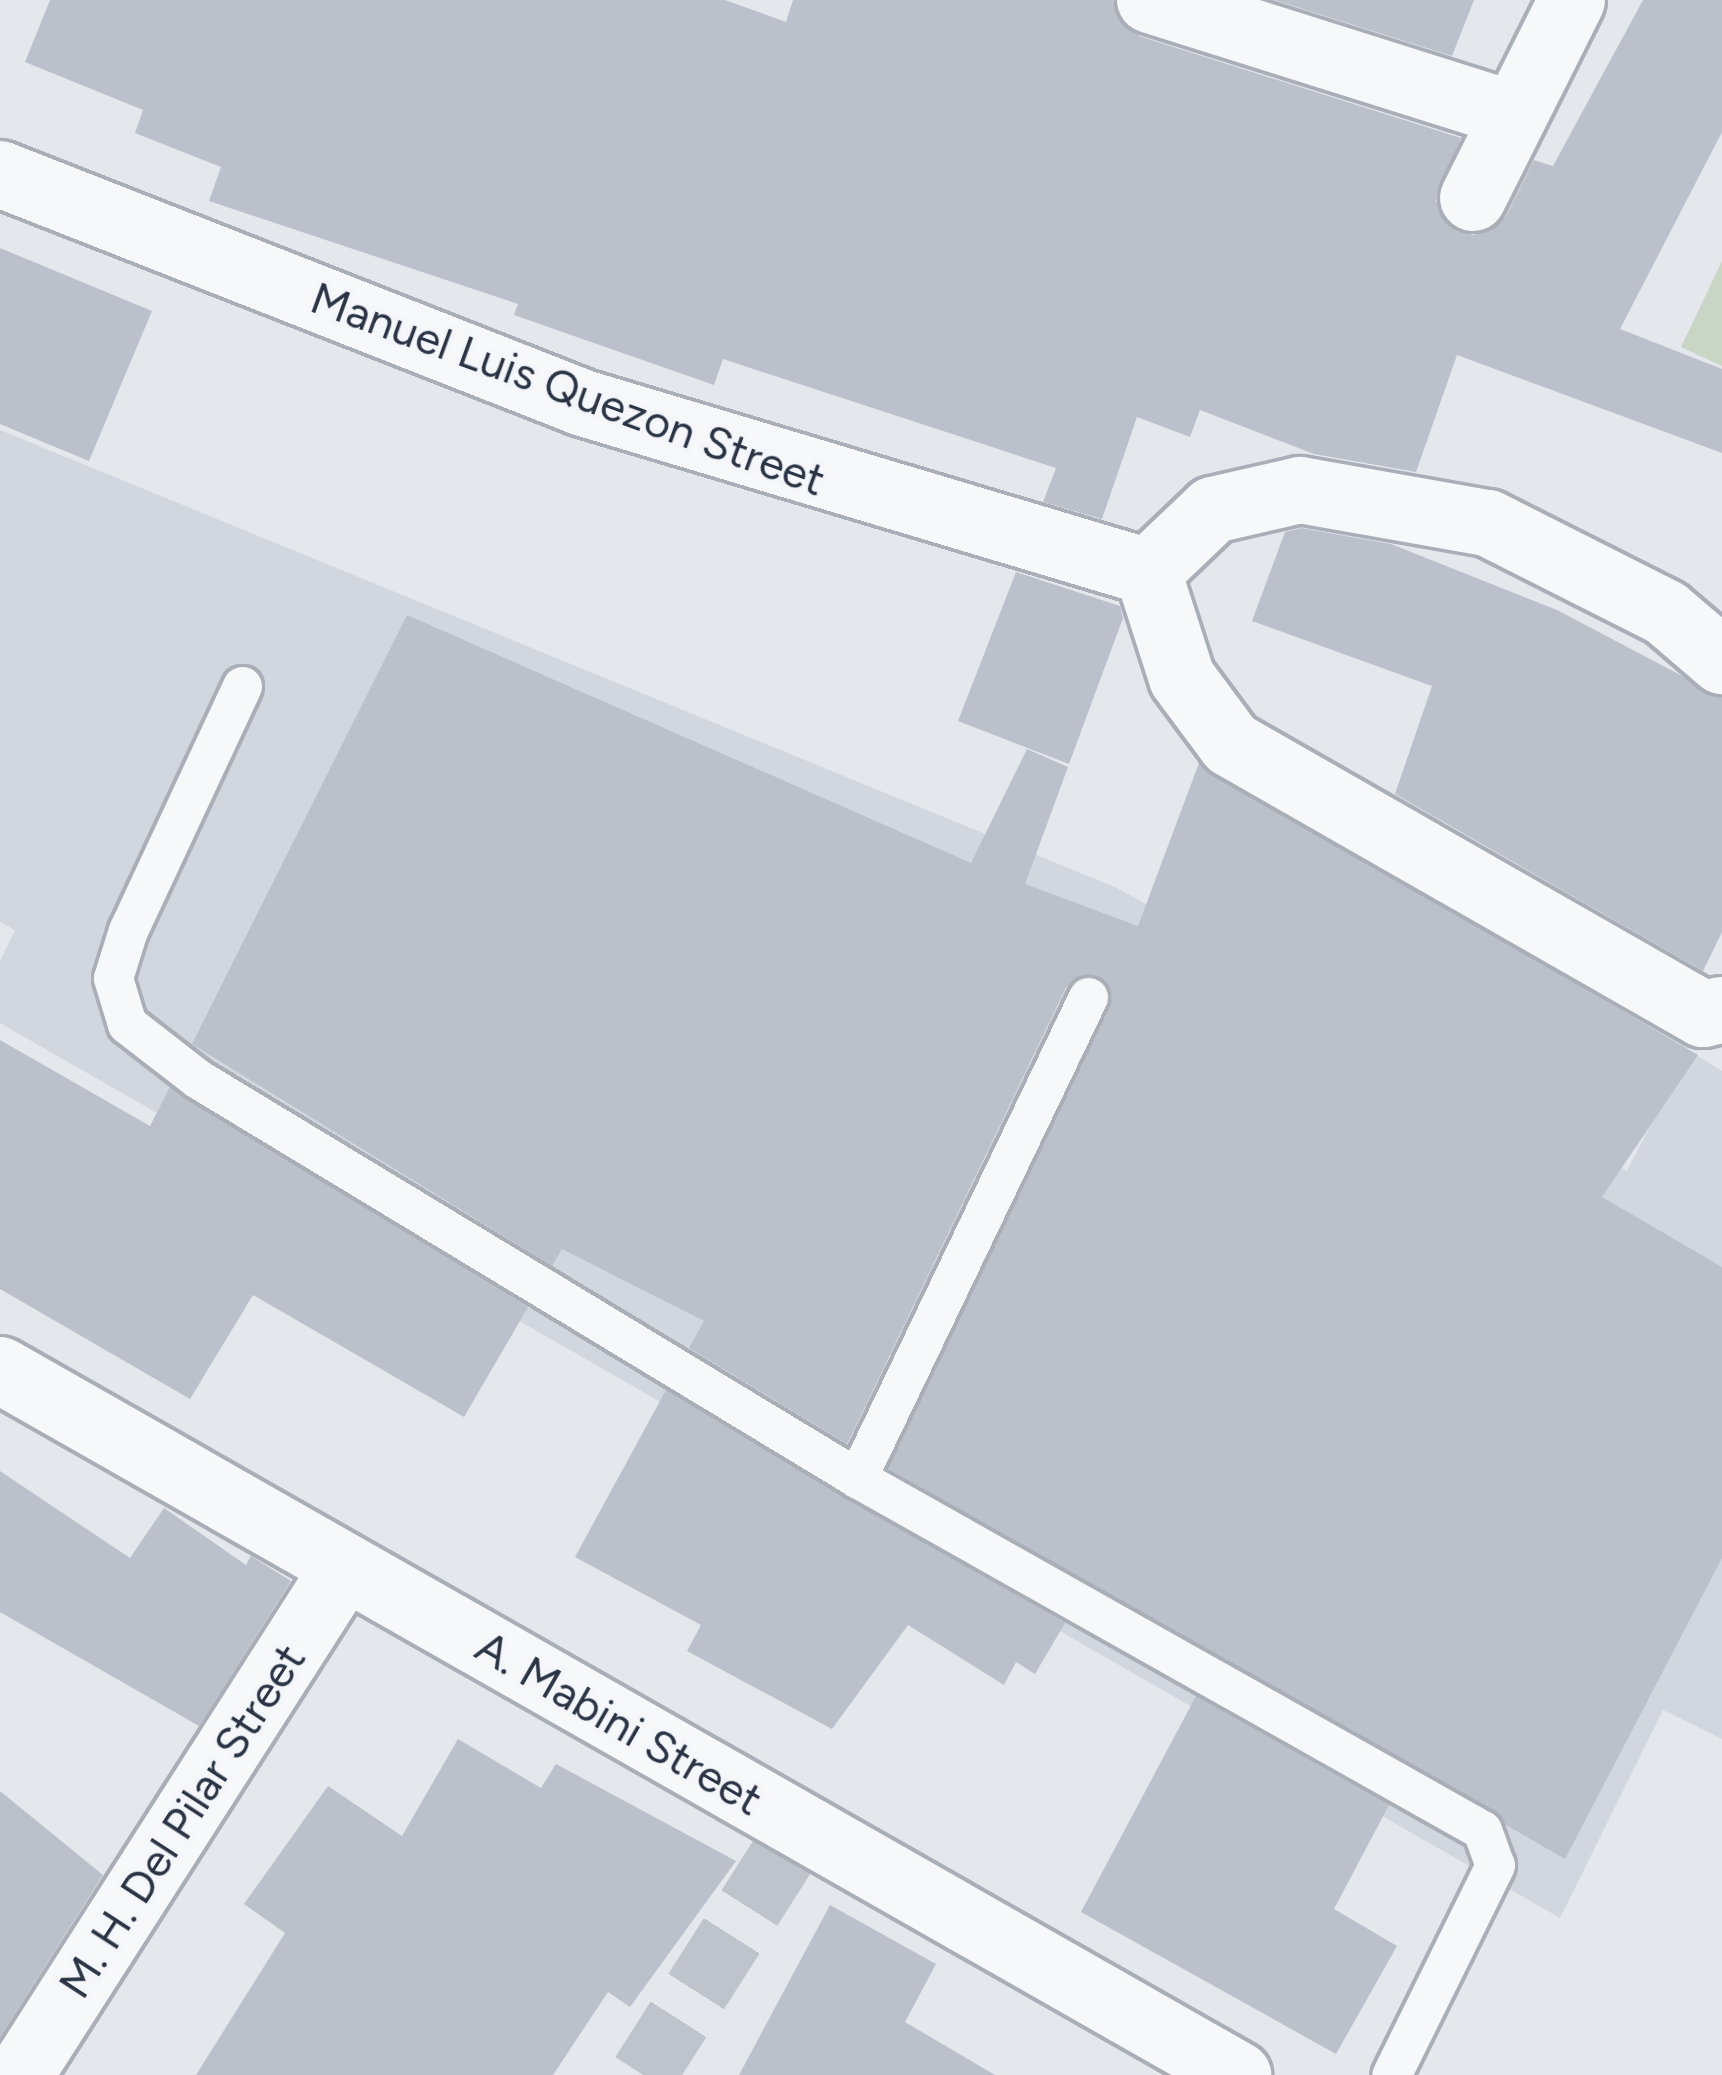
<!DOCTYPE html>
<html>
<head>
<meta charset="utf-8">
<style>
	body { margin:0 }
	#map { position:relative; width:1722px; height:2075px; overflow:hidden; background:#e4e7ec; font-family:Figtree,sans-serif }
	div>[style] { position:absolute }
	.built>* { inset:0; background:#d2d6de }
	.green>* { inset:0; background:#c9d6c5 }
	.building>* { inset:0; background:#bbc0ca }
	.minor-tunnel>* { height:66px; margin-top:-33px; transform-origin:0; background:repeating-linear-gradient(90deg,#bfc3cb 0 66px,transparent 0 99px) }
	.roads { filter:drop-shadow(3px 0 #a9aeb7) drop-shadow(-3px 0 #a9aeb7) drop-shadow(0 3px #a9aeb7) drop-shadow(0 -3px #a9aeb7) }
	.service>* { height:39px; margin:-19.5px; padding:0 19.5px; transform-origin:19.5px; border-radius:19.5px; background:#f7f8fa }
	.minor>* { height:66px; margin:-33px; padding:0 33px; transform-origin:33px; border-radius:33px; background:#f7f8fa }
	span { translate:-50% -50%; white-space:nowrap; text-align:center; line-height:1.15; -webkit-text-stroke:9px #f4f6f9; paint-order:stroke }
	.street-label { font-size:45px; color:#2b3445 }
</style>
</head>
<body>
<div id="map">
	<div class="built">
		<i style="clip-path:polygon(0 430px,1117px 888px,1627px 1171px,1689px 1051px,1722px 1071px,1722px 1739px,1663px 1710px,1560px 1918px,0 1023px,0 961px,15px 930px,0 922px)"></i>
	</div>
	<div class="green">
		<i style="clip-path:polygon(1722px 261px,1722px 366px,1681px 347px)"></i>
	</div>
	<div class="building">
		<i style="clip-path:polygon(50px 0,725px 0,786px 22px,793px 0,1114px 0,1139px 36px,1461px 138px,1436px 201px,1455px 231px,1474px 235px,1506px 216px,1534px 160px,1553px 166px,1643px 0,1722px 0,1722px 132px,1620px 329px,1722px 369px,1722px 453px,1457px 355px,1416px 472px,1314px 454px,1200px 410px,1190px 437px,1137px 417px,1102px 519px,1043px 502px,1056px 468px,723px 359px,714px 385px,514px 315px,518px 304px,209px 201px,221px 167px,135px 133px,143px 110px,25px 62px)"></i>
		<i style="clip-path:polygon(1274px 0,1474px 0,1452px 56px)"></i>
		<i style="clip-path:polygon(0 248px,152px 311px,89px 461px,0 424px)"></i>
		<i style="clip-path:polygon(1301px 528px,1391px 544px,1557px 610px,1722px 697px,1722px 932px,1703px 971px,1395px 794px,1432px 686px,1252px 621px,1285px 532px)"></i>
		<i style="clip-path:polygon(1016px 572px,1120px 606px,1123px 618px,1069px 764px,958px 721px)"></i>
		<i style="clip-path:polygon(407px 615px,971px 863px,1027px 749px,1068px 767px,1025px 884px,1138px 926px,1199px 763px,1698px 1055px,1602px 1197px,1722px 1267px,1722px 1558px,1565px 1859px,888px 1468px,1110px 1007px,1099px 976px,1066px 987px,847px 1444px,689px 1348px,704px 1321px,562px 1249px,552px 1266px,192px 1044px)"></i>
		<i style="clip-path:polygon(0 1040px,150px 1126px,170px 1087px,528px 1307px,464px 1417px,253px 1295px,190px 1399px,0 1289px)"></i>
		<i style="clip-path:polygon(666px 1390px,1065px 1623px,1035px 1674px,1016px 1662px,1004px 1685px,908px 1625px,832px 1729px,687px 1651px,701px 1625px,575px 1557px)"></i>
		<i style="clip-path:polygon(0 1471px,130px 1558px,164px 1508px,246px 1565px,251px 1556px,291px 1581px,199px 1726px,0 1612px)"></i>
		<i style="clip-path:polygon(1196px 1696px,1389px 1805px,1334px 1909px,1397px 1946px,1336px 2054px,1081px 1912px)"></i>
		<i style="clip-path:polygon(458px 1739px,541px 1788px,556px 1764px,736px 1861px,630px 2007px,608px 1992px,553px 2075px,196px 2075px,285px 1933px,244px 1904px,328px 1786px,402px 1836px)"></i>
		<i style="clip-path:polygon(0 1791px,103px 1875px,0 2037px)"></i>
		<i style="clip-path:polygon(830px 1905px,936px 1964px,905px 2022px,995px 2075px,739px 2075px)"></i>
	</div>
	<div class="minor-tunnel">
		<i style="left:643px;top:2075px;width:294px;rotate:-57.5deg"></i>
	</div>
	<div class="roads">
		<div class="service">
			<i style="left:242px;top:686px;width:269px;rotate:115deg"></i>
			<i style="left:128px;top:930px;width:50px;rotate:107.4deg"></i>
			<i style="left:113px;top:978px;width:48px;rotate:73.1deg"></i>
			<i style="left:127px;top:1024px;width:90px;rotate:37.8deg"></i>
			<i style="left:198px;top:1079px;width:770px;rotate:31.19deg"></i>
			<i style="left:1088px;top:997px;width:534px;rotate:115.65deg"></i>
			<i style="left:857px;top:1478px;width:717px;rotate:29.39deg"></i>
			<i style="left:1482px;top:1830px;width:37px;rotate:70deg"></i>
			<i style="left:1495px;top:1865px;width:234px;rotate:116.3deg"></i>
		</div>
		<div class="minor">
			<i style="left:1150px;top:0;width:382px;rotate:17.5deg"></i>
			<i style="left:0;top:174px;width:626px;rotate:21.44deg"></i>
			<i style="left:583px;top:403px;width:590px;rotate:16.65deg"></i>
			<i style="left:1473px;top:198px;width:221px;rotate:-63.4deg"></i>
			<i style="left:1148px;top:572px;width:111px;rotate:72.2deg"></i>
			<i style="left:1182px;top:678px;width:82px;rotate:53.4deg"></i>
			<i style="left:1231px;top:744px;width:544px;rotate:29.77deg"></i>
			<i style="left:1703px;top:1014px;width:19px;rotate:-12deg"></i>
			<i style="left:1148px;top:572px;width:90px;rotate:-43.6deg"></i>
			<i style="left:1213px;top:510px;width:89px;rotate:-12.9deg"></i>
			<i style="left:1300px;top:490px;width:191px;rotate:10deg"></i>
			<i style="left:1488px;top:523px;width:199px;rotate:26.8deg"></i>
			<i style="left:1666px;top:613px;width:74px;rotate:40.6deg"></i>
			<i style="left:0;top:1370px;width:1425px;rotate:29.66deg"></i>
			<i style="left:20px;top:2075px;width:602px;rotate:-57.42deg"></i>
		</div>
	</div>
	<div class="street-label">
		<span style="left:568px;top:389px;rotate:20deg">Manuel Luis Quezon Street</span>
		<span style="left:619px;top:1723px;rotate:30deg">A. Mabini Street</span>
		<span style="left:182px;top:1821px;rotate:-57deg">M. H. Del Pilar Street</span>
	</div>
</div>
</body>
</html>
